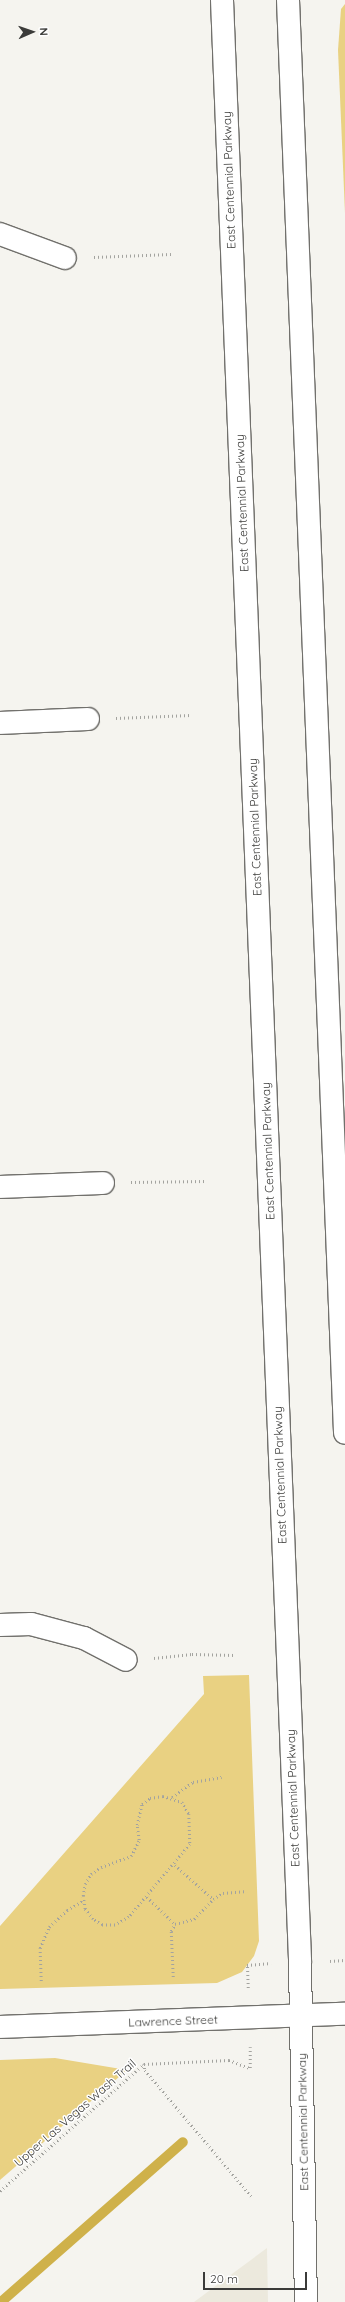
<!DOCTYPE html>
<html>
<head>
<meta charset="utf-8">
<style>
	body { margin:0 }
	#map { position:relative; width:345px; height:2302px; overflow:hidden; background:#f5f4ef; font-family:Quicksand,sans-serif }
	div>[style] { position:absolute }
	.built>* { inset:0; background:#ece9dd }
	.green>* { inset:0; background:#e9d182 }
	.stream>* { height:10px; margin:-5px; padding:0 5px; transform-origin:5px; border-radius:5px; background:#cfb14a }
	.path>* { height:2.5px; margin-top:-1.25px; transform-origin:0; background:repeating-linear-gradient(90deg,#a3a39f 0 1px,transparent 0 4px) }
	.roads { filter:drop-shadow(1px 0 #71706c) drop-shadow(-1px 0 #71706c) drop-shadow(0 1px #71706c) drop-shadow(0 -1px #71706c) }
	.minor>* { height:22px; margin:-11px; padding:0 11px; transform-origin:11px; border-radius:11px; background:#fff }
	.tertiary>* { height:22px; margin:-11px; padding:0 11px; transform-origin:11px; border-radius:11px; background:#fff }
	.secondary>* { height:22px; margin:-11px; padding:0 11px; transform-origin:11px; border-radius:11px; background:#fff }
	span { translate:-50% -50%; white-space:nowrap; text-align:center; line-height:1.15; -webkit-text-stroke:3px #fff; paint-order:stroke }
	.street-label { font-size:12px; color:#3b3b39 }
	.north { position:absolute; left:12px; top:12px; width:40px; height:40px; -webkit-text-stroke:3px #fff; paint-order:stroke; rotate:88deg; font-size:11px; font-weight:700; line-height:16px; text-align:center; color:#3b3b39 }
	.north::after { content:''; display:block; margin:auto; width:14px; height:18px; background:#3b3b39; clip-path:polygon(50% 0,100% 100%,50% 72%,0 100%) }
	.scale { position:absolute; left:203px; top:2272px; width:104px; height:18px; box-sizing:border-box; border:2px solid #3b3b39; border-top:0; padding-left:5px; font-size:12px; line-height:14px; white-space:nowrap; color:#3b3b39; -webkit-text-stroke:3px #fff; paint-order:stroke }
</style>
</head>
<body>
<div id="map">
	<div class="built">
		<i style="clip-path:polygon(267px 2248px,268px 2302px,194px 2302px)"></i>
	</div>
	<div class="green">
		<i style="clip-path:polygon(345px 4px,345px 213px,338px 50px,341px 9px)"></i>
		<i style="clip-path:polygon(249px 1675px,259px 1941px,254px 1956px,242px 1972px,217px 1983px,0 1989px,0 1926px,204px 1694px,203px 1676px)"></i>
		<i style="clip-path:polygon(55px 2058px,127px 2070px,0 2180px,0 2060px)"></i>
	</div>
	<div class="stream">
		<i style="left:1px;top:2302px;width:242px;rotate:-41.3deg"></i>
	</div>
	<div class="path">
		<i style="left:94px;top:257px;width:77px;rotate:-2.2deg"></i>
		<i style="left:116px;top:718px;width:75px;rotate:-2.3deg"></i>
		<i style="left:131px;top:1182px;width:75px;rotate:-0.8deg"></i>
		<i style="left:154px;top:1658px;width:38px;rotate:-6deg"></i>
		<i style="left:192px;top:1654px;width:43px;rotate:1.3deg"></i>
		<i style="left:163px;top:1796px;width:20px;rotate:18deg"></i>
		<i style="left:182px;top:1802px;width:14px;rotate:60deg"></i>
		<i style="left:189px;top:1814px;width:30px;rotate:88deg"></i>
		<i style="left:190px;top:1844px;width:95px;rotate:129.9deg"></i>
		<i style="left:129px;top:1917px;width:16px;rotate:150deg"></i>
		<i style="left:115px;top:1925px;width:13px;rotate:180deg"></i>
		<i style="left:102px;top:1925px;width:11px;rotate:-146deg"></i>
		<i style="left:93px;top:1919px;width:13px;rotate:-129deg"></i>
		<i style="left:85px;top:1909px;width:13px;rotate:-99deg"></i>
		<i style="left:83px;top:1896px;width:12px;rotate:-81deg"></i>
		<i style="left:85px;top:1884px;width:12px;rotate:-59deg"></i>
		<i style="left:91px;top:1874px;width:12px;rotate:-35deg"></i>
		<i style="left:101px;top:1867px;width:32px;rotate:-20deg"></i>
		<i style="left:131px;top:1856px;width:18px;rotate:-63deg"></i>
		<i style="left:139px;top:1840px;width:15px;rotate:-98deg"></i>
		<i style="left:137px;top:1825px;width:22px;rotate:-77deg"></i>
		<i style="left:142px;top:1804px;width:10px;rotate:-37deg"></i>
		<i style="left:150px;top:1798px;width:13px;rotate:-9deg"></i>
		<i style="left:172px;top:1797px;width:26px;rotate:-36deg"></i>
		<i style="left:193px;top:1782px;width:29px;rotate:-10deg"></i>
		<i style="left:175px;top:1865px;width:51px;rotate:41.8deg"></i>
		<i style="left:147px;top:1897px;width:39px;rotate:44deg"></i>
		<i style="left:330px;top:1961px;width:15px;rotate:-4deg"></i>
		<i style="left:173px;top:1977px;width:46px;rotate:-92.5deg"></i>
		<i style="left:171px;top:1931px;width:8px;rotate:-60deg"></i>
		<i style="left:175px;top:1924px;width:20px;rotate:-15deg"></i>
		<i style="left:194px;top:1919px;width:28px;rotate:-46deg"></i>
		<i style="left:213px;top:1899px;width:12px;rotate:-31deg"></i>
		<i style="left:223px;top:1893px;width:24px;rotate:-5deg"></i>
		<i style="left:41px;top:1981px;width:33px;rotate:-92deg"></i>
		<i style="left:40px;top:1948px;width:23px;rotate:-67deg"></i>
		<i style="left:49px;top:1927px;width:25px;rotate:-43deg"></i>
		<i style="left:67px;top:1910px;width:20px;rotate:-30deg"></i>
		<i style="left:248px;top:1988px;width:23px;rotate:-92deg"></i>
		<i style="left:247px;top:1965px;width:24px;rotate:-5deg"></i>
		<i style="left:144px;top:2064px;width:6px;rotate:81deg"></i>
		<i style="left:145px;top:2070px;width:165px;rotate:49.9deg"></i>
		<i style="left:0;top:2191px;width:192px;rotate:-41.4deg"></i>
		<i style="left:144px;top:2064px;width:85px;rotate:-2.7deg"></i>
		<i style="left:229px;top:2060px;width:22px;rotate:21deg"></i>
		<i style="left:250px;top:2068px;width:21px;rotate:-90deg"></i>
	</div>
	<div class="roads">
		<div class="minor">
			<i style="left:0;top:234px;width:69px;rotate:20.3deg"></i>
			<i style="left:0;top:723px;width:88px;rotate:-2.6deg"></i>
			<i style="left:0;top:1187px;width:103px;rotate:-2.2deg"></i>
			<i style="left:0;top:1625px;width:31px;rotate:-2deg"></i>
			<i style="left:31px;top:1624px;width:55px;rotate:14.8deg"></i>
			<i style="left:84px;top:1638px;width:47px;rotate:27.6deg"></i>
		</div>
		<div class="tertiary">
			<i style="left:0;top:2027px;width:345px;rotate:-2.2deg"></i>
		</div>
		<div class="secondary">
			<i style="left:222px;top:0;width:1964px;rotate:87.72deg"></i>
			<i style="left:300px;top:1962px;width:340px;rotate:89deg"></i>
			<i style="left:288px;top:0;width:1434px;rotate:87.72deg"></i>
		</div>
	</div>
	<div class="street-label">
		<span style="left:229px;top:180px;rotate:-92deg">East Centennial Parkway</span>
		<span style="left:242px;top:503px;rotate:-92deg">East Centennial Parkway</span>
		<span style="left:255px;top:827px;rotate:-92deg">East Centennial Parkway</span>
		<span style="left:268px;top:1151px;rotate:-92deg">East Centennial Parkway</span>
		<span style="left:280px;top:1475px;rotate:-92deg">East Centennial Parkway</span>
		<span style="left:293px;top:1798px;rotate:-92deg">East Centennial Parkway</span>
		<span style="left:173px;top:2021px;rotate:-2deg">Lawrence Street</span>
		<span style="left:75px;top:2113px;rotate:-41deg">Upper Las Vegas Wash Trail</span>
		<span style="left:303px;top:2122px;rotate:-91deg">East Centennial Parkway</span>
	</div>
	<div class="north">N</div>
	<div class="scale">20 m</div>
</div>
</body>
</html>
